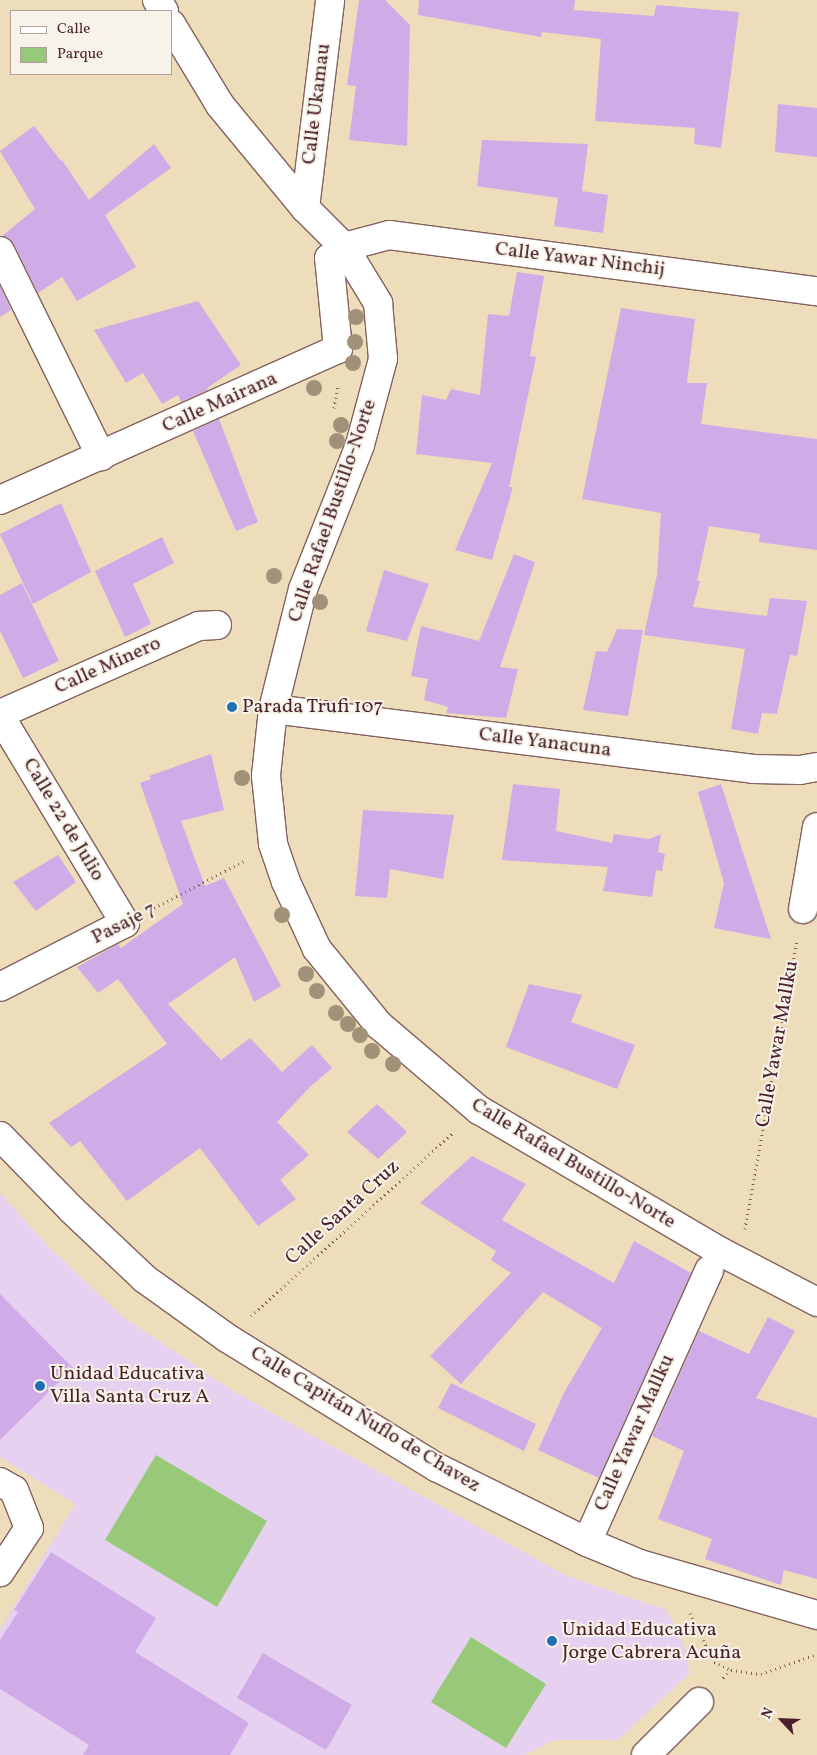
<!DOCTYPE html>
<html>
<head>
<meta charset="utf-8">
<style>
	body { margin:0 }
	#map { position:relative; width:817px; height:1755px; overflow:hidden; background:#edddbb; font-family:Vollkorn,serif }
	div>[style] { position:absolute }
	.built>* { inset:0; background:#e6d2f0 }
	.green>* { inset:0; background:#97c979 }
	.building>* { inset:0; background:#cface7 }
	.path>* { height:3px; margin-top:-1.5px; transform-origin:0; background:repeating-linear-gradient(90deg,#83625d 0 1px,transparent 0 5px) }
	.roads { filter:drop-shadow(1px 0 #83625d) drop-shadow(-1px 0 #83625d) drop-shadow(0 1px #83625d) drop-shadow(0 -1px #83625d) }
	.minor>* { height:28px; margin:-14px; padding:0 14px; transform-origin:14px; border-radius:14px; background:#fff }
	.trees>* { width:16px; height:16px; margin:-8px; border-radius:50%; background:#a09178 }
	.dots>* { width:14px; height:14px; translate:-50% -50%; box-sizing:border-box; border:2px solid #f7f3e8; border-radius:50% }
	span { translate:-50% -50%; white-space:nowrap; text-align:center; line-height:1.15; -webkit-text-stroke:4px #f7f3e8; paint-order:stroke }
	.street-label { font-size:20px; color:#4a1f2b }
	.poi-label { font-size:20px; color:#4a1f2b }
	.left { translate:0 -50%; text-align:left }
	.legend { position:absolute; left:10px; top:10px; width:162px; height:65px; box-sizing:border-box; background:#f7f3e8; border:1px solid #b29e9c; margin:0; padding:6px 9px; list-style:none; font-size:15px; color:#4a1f2b }
	.legend li { display:flex; align-items:center; gap:10px; height:25px }
	.legend b { width:25px; border:1px solid #b29e9c }
	.north { position:absolute; left:757px; top:1695px; width:50px; height:50px; -webkit-text-stroke:4px #f7f3e8; paint-order:stroke; rotate:295deg; font-size:14px; font-weight:700; line-height:20px; text-align:center; color:#4a1f2b }
	.north::after { content:''; display:block; margin:auto; width:18px; height:22px; background:#4a1f2b; clip-path:polygon(50% 0,100% 100%,50% 72%,0 100%) }
</style>
</head>
<body>
<div id="map">
	<div class="built">
		<i style="clip-path:polygon(0 1193px,49px 1247px,122px 1316px,233px 1391px,567px 1576px,667px 1610px,687px 1653px,689px 1674px,618px 1740px,554px 1740px,525px 1755px,0 1755px,0 1630px,75px 1504px,0 1457px)"></i>
	</div>
	<div class="green">
		<i style="clip-path:polygon(156px 1455px,267px 1521px,217px 1607px,105px 1540px)"></i>
		<i style="clip-path:polygon(471px 1637px,546px 1684px,506px 1748px,431px 1702px)"></i>
	</div>
	<div class="building">
		<i style="clip-path:polygon(359px 0,385px 0,410px 25px,407px 146px,349px 140px,356px 86px,347px 85px)"></i>
		<i style="clip-path:polygon(419px 0,575px 0,574px 10px,654px 16px,656px 5px,739px 12px,721px 148px,694px 144px,695px 128px,595px 121px,601px 39px,542px 32px,541px 37px,418px 15px)"></i>
		<i style="clip-path:polygon(778px 104px,817px 108px,817px 157px,775px 152px)"></i>
		<i style="clip-path:polygon(34px 126px,61px 161px,62px 160px,89px 200px,154px 144px,171px 168px,105px 215px,136px 267px,77px 301px,62px 277px,38px 293px,14px 244px,9px 238px,2px 236px,35px 209px,0 151px)"></i>
		<i style="clip-path:polygon(482px 140px,588px 144px,582px 191px,608px 195px,603px 233px,554px 226px,558px 198px,477px 186px)"></i>
		<i style="clip-path:polygon(517px 272px,544px 276px,530px 356px,536px 357px,509px 487px,513px 487px,492px 560px,455px 550px,492px 463px,416px 454px,422px 395px,446px 400px,451px 389px,480px 395px,488px 314px,509px 316px)"></i>
		<i style="clip-path:polygon(0 286px,11px 310px,0 317px)"></i>
		<i style="clip-path:polygon(198px 301px,241px 365px,207px 388px,208px 390px,181px 402px,178px 395px,162px 404px,143px 373px,126px 383px,94px 330px)"></i>
		<i style="clip-path:polygon(621px 308px,695px 319px,687px 383px,707px 383px,701px 424px,817px 439px,817px 550px,759px 542px,760px 534px,709px 526px,697px 581px,700px 581px,693px 607px,767px 616px,770px 598px,807px 601px,797px 656px,790px 655px,777px 714px,762px 713px,758px 734px,731px 729px,745px 649px,644px 635px,657px 575px,661px 513px,582px 499px)"></i>
		<i style="clip-path:polygon(219px 419px,258px 522px,236px 531px,193px 431px)"></i>
		<i style="clip-path:polygon(61px 503px,91px 572px,33px 604px,0 534px)"></i>
		<i style="clip-path:polygon(162px 537px,174px 563px,133px 584px,151px 624px,125px 637px,95px 571px)"></i>
		<i style="clip-path:polygon(514px 554px,535px 562px,500px 667px,518px 669px,506px 718px,446px 713px,448px 707px,424px 700px,428px 679px,411px 676px,421px 626px,479px 641px)"></i>
		<i style="clip-path:polygon(384px 570px,429px 584px,407px 641px,366px 631px)"></i>
		<i style="clip-path:polygon(22px 583px,59px 661px,23px 678px,0 631px,0 595px)"></i>
		<i style="clip-path:polygon(617px 629px,643px 630px,628px 716px,583px 710px,596px 651px,607px 652px)"></i>
		<i style="clip-path:polygon(211px 754px,224px 810px,181px 821px,205px 886px,224px 878px,281px 986px,254px 1002px,235px 957px,168px 1004px,221px 1060px,250px 1038px,282px 1072px,312px 1045px,332px 1068px,310px 1087px,277px 1122px,309px 1155px,280px 1180px,296px 1199px,258px 1226px,200px 1148px,127px 1201px,80px 1141px,71px 1147px,49px 1123px,167px 1044px,118px 979px,98px 993px,77px 967px,118px 944px,121px 948px,183px 904px,140px 783px,151px 779px,149px 776px)"></i>
		<i style="clip-path:polygon(513px 784px,560px 789px,556px 831px,612px 843px,614px 834px,649px 839px,661px 834px,658px 852px,665px 854px,662px 871px,656px 870px,652px 897px,603px 891px,608px 867px,502px 860px)"></i>
		<i style="clip-path:polygon(721px 784px,771px 939px,714px 928px,724px 883px,698px 792px)"></i>
		<i style="clip-path:polygon(363px 810px,454px 815px,443px 879px,390px 869px,387px 898px,355px 896px)"></i>
		<i style="clip-path:polygon(58px 855px,76px 882px,36px 911px,13px 882px)"></i>
		<i style="clip-path:polygon(529px 984px,582px 995px,571px 1022px,635px 1045px,617px 1089px,506px 1047px)"></i>
		<i style="clip-path:polygon(377px 1104px,407px 1132px,378px 1159px,347px 1132px)"></i>
		<i style="clip-path:polygon(472px 1156px,526px 1184px,502px 1220px,614px 1283px,634px 1241px,691px 1273px,599px 1478px,538px 1450px,565px 1391px,602px 1328px,543px 1292px,461px 1384px,430px 1356px,511px 1273px,491px 1260px,496px 1251px,420px 1203px)"></i>
		<i style="clip-path:polygon(0 1294px,73px 1368px,0 1440px)"></i>
		<i style="clip-path:polygon(768px 1317px,795px 1331px,756px 1398px,817px 1418px,817px 1579px,784px 1570px,781px 1585px,705px 1559px,712px 1539px,658px 1519px,684px 1451px,652px 1436px,699px 1331px,749px 1354px)"></i>
		<i style="clip-path:polygon(451px 1383px,536px 1424px,524px 1451px,438px 1408px)"></i>
		<i style="clip-path:polygon(51px 1552px,156px 1618px,135px 1652px,249px 1723px,230px 1755px,83px 1755px,89px 1745px,0 1689px,0 1640px,18px 1612px,14px 1610px)"></i>
		<i style="clip-path:polygon(263px 1653px,352px 1705px,326px 1750px,237px 1698px)"></i>
	</div>
	<div class="path">
		<i style="left:334px;top:408px;width:23px;rotate:-80deg"></i>
		<i style="left:154px;top:908px;width:102px;rotate:-27.6deg"></i>
		<i style="left:745px;top:1229px;width:294px;rotate:-79.8deg"></i>
		<i style="left:251px;top:1316px;width:274px;rotate:-42.2deg"></i>
		<i style="left:690px;top:1613px;width:55px;rotate:63.9deg"></i>
		<i style="left:714px;top:1662px;width:19px;rotate:25deg"></i>
		<i style="left:731px;top:1670px;width:14px;rotate:135deg"></i>
		<i style="left:731px;top:1670px;width:30px;rotate:8deg"></i>
		<i style="left:761px;top:1674px;width:59px;rotate:-19.7deg"></i>
	</div>
	<div class="roads">
		<div class="minor">
			<i style="left:157px;top:0;width:13px;rotate:58deg"></i>
			<i style="left:171px;top:24px;width:95px;rotate:58.8deg"></i>
			<i style="left:220px;top:105px;width:134px;rotate:50.5deg"></i>
			<i style="left:305px;top:208px;width:55px;rotate:45deg"></i>
			<i style="left:344px;top:247px;width:66px;rotate:58.7deg"></i>
			<i style="left:378px;top:303px;width:56px;rotate:84.9deg"></i>
			<i style="left:383px;top:359px;width:89px;rotate:105deg"></i>
			<i style="left:360px;top:445px;width:155px;rotate:111.6deg"></i>
			<i style="left:303px;top:589px;width:124px;rotate:104deg"></i>
			<i style="left:273px;top:709px;width:67px;rotate:96deg"></i>
			<i style="left:266px;top:776px;width:68px;rotate:84.1deg"></i>
			<i style="left:273px;top:844px;width:40px;rotate:71.1deg"></i>
			<i style="left:286px;top:882px;width:74px;rotate:65.2deg"></i>
			<i style="left:317px;top:949px;width:98px;rotate:50.8deg"></i>
			<i style="left:379px;top:1025px;width:131px;rotate:40.4deg"></i>
			<i style="left:479px;top:1110px;width:283px;rotate:30.4deg"></i>
			<i style="left:723px;top:1253px;width:106px;rotate:27.5deg"></i>
			<i style="left:305px;top:208px;width:209px;rotate:-83.1deg"></i>
			<i style="left:0;top:251px;width:229px;rotate:63.8deg"></i>
			<i style="left:0;top:500px;width:370px;rotate:-24.1deg"></i>
			<i style="left:338px;top:349px;width:91px;rotate:-95.6deg"></i>
			<i style="left:329px;top:258px;width:19px;rotate:-36deg"></i>
			<i style="left:344px;top:247px;width:47px;rotate:-14.9deg"></i>
			<i style="left:389px;top:235px;width:432px;rotate:7.5deg"></i>
			<i style="left:273px;top:709px;width:484px;rotate:7.1deg"></i>
			<i style="left:753px;top:769px;width:47px;rotate:1.2deg"></i>
			<i style="left:800px;top:770px;width:17px;rotate:-10deg"></i>
			<i style="left:0;top:714px;width:218px;rotate:-23.9deg"></i>
			<i style="left:199px;top:626px;width:18px;rotate:-3deg"></i>
			<i style="left:0;top:716px;width:242px;rotate:58.9deg"></i>
			<i style="left:125px;top:923px;width:140px;rotate:152.9deg"></i>
			<i style="left:803px;top:909px;width:83px;rotate:-80.3deg"></i>
			<i style="left:0;top:1136px;width:103px;rotate:45.8deg"></i>
			<i style="left:72px;top:1210px;width:100px;rotate:43.4deg"></i>
			<i style="left:145px;top:1279px;width:101px;rotate:35.7deg"></i>
			<i style="left:227px;top:1338px;width:246px;rotate:31.7deg"></i>
			<i style="left:436px;top:1467px;width:169px;rotate:26.4deg"></i>
			<i style="left:587px;top:1542px;width:57px;rotate:22.5deg"></i>
			<i style="left:640px;top:1564px;width:184px;rotate:16.1deg"></i>
			<i style="left:0;top:1482px;width:16px;rotate:30deg"></i>
			<i style="left:14px;top:1490px;width:41px;rotate:68.5deg"></i>
			<i style="left:29px;top:1528px;width:53px;rotate:123.4deg"></i>
			<i style="left:587px;top:1542px;width:298px;rotate:-65.8deg"></i>
			<i style="left:646px;top:1755px;width:75px;rotate:-45deg"></i>
		</div>
	</div>
	<div class="trees">
		<i style="left:356px;top:317px"></i>
		<i style="left:355px;top:342px"></i>
		<i style="left:353px;top:363px"></i>
		<i style="left:314px;top:388px"></i>
		<i style="left:341px;top:425px"></i>
		<i style="left:337px;top:441px"></i>
		<i style="left:274px;top:576px"></i>
		<i style="left:320px;top:602px"></i>
		<i style="left:242px;top:778px"></i>
		<i style="left:282px;top:915px"></i>
		<i style="left:306px;top:974px"></i>
		<i style="left:317px;top:991px"></i>
		<i style="left:336px;top:1013px"></i>
		<i style="left:348px;top:1024px"></i>
		<i style="left:360px;top:1035px"></i>
		<i style="left:372px;top:1051px"></i>
		<i style="left:393px;top:1064px"></i>
	</div>
	<div class="dots">
		<i style="left:232px;top:707px;background:#1f6fb2"></i>
		<i style="left:40px;top:1386px;background:#1f6fb2"></i>
		<i style="left:552px;top:1641px;background:#1f6fb2"></i>
	</div>
	<div class="street-label">
		<span style="left:317px;top:104px;rotate:-83deg">Calle Ukamau</span>
		<span style="left:580px;top:260px;rotate:7deg">Calle Yawar Ninchij</span>
		<span style="left:220px;top:403px;rotate:-24deg">Calle Mairana</span>
		<span style="left:333px;top:511px;rotate:-71deg">Calle Rafael Bustillo-Norte</span>
		<span style="left:108px;top:666px;rotate:-24deg">Calle Minero</span>
		<span style="left:545px;top:743px;rotate:7deg">Calle Yanacuna</span>
		<span style="left:63px;top:820px;rotate:59deg">Calle 22 de Julio</span>
		<span style="left:124px;top:924px;rotate:-27deg">Pasaje 7</span>
		<span style="left:778px;top:1044px;rotate:-80deg">Calle Yawar Mallku</span>
		<span style="left:573px;top:1164px;rotate:31deg">Calle Rafael Bustillo-Norte</span>
		<span style="left:343px;top:1213px;rotate:-42deg">Calle Santa Cruz</span>
		<span style="left:365px;top:1420px;rotate:31deg">Calle Capitán Ñuflo de Chavez</span>
		<span style="left:635px;top:1433px;rotate:-66deg">Calle Yawar Mallku</span>
	</div>
	<div class="poi-label">
		<span class="left" style="left:242px;top:707px">Parada Trufi 107</span>
		<span class="left" style="left:50px;top:1386px">Unidad Educativa<br>Villa Santa Cruz A</span>
		<span class="left" style="left:562px;top:1642px">Unidad Educativa<br>Jorge Cabrera Acuña</span>
	</div>
	<ul class="legend">
	<li><b style="height:6px;background:#fff"></b>Calle</li>
	<li><b style="height:14px;background:#97c979"></b>Parque</li>
	</ul>
	<div class="north">N</div>
</div>
</body>
</html>
